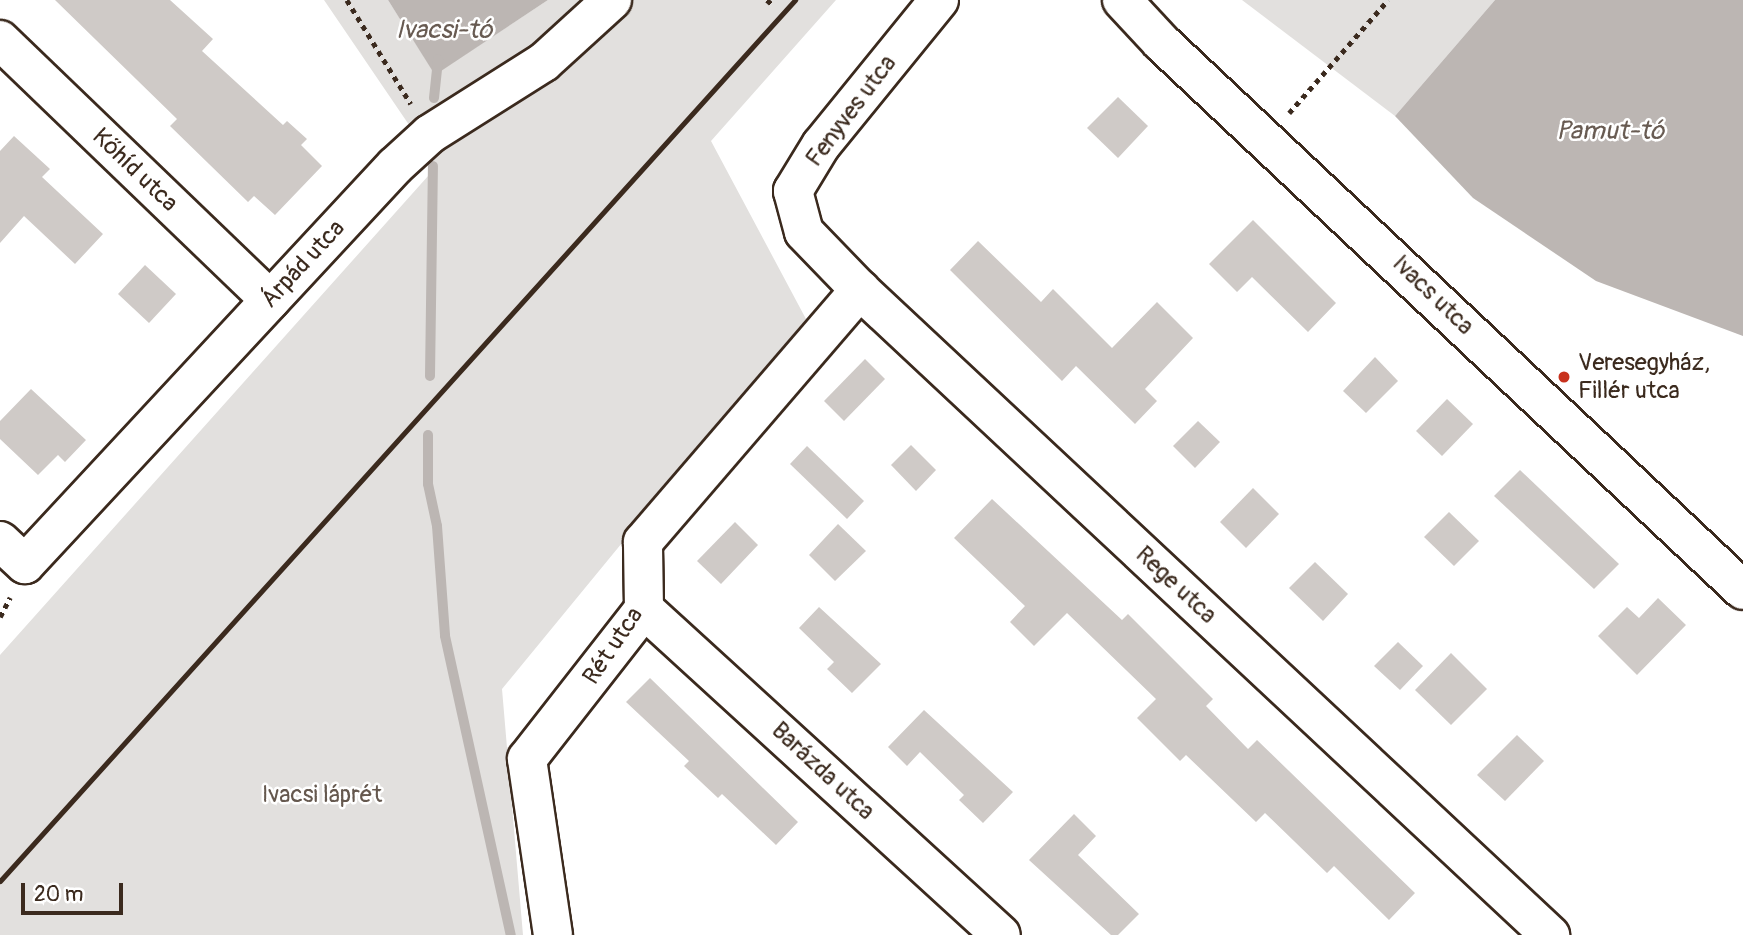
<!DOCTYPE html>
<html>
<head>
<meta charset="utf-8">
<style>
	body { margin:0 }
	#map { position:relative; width:1743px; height:935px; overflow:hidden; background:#fff; font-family:Pangolin,sans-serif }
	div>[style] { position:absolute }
	.green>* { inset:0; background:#e2e0de }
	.water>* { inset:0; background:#bcb6b3 }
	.stream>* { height:10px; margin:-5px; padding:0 5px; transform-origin:5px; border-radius:5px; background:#bcb6b3 }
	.building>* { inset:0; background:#cfcac7 }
	.path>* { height:4.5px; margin-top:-2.25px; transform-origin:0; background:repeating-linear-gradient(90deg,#3b2a1e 0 5px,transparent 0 10px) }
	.roads { filter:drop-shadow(2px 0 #3b2a1e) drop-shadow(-2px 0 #3b2a1e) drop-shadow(0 2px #3b2a1e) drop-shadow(0 -2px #3b2a1e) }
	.minor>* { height:38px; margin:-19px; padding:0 19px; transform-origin:19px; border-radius:19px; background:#fff }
	.rail>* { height:5px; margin:-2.5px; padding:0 2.5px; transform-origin:2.5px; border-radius:2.5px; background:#3b2a1e }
	.dots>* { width:19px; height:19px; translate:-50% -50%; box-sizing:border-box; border:4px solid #fff; border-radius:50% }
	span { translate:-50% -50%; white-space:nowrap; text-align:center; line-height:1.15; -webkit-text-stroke:5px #fff; paint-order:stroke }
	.street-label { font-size:24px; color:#3b2a1e }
	.poi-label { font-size:24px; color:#3b2a1e }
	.left { translate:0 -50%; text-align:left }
	.park-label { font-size:24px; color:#65584e }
	.water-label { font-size:26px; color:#685b52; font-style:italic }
	.scale { position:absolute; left:21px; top:883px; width:102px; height:32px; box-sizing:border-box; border:4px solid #3b2a1e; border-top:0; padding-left:9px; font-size:21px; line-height:24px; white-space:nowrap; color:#3b2a1e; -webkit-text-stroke:5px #fff; paint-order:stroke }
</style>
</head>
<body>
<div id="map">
	<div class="green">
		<i style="clip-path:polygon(324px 0,388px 0,435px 74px,548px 0,836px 0,711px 141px,806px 319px,502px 689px,523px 935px,0 935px,0 655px,437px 166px)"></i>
		<i style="clip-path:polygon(1242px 0,1495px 0,1395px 116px)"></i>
	</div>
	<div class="water">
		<i style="clip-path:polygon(388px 0,548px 0,435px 75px)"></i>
		<i style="clip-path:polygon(1495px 0,1743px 0,1743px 336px,1596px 281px,1473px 198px,1395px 116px)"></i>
	</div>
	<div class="stream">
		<i style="left:434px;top:98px;width:39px;rotate:-84deg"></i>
		<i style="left:430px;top:376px;width:210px;rotate:-89.2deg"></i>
		<i style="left:428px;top:435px;width:49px;rotate:90deg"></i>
		<i style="left:428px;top:484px;width:43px;rotate:77.9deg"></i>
		<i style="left:437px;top:526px;width:110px;rotate:85.8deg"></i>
		<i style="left:445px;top:636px;width:306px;rotate:77.6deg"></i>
	</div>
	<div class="building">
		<i style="clip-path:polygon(55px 0,170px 0,213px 39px,202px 51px,283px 125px,287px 121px,307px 139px,301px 145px,322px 166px,275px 215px,254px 196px,248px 202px,170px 126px,177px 119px)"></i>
		<i style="clip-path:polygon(1118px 97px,1148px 126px,1118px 158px,1087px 128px)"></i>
		<i style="clip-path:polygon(14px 136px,50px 169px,42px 177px,103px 234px,75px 264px,24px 216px,0 243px,0 151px)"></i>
		<i style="clip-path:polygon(1253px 220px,1336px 303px,1308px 332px,1252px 277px,1237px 292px,1209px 264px)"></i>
		<i style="clip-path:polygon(978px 241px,1041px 302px,1053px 289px,1112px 348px,1157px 302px,1193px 338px,1145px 389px,1157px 401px,1135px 424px,1076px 366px,1062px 381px,950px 270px)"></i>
		<i style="clip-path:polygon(145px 265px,176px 294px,149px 323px,118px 294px)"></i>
		<i style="clip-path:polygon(1375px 357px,1398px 381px,1366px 413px,1343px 391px)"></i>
		<i style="clip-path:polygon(865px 359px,885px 379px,844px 421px,824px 401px)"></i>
		<i style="clip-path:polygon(31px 389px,86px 440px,65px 462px,58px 455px,38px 475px,0 439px,0 421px)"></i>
		<i style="clip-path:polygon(1447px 399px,1473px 424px,1442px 456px,1416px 431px)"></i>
		<i style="clip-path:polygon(1198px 421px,1220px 442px,1195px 468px,1173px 446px)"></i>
		<i style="clip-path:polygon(911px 445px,936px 470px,916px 491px,891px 465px)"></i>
		<i style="clip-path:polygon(807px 446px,864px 501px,847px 519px,790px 464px)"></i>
		<i style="clip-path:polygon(1520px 470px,1619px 564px,1594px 589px,1494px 496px)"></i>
		<i style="clip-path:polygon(1253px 488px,1279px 514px,1246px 548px,1220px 522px)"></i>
		<i style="clip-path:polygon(992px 499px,1122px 620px,1128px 614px,1213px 699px,1206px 706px,1248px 749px,1257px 740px,1415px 893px,1389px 920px,1334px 866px,1327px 873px,1265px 813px,1256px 822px,1186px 755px,1180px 761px,1137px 718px,1156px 699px,1067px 613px,1034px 646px,1010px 622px,1025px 606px,954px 538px)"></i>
		<i style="clip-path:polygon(1449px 512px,1479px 541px,1454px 566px,1424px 537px)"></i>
		<i style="clip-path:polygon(735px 522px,758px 545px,721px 584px,697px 561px)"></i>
		<i style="clip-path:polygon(838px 524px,866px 551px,835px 581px,809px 555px)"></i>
		<i style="clip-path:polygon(1315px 562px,1348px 594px,1323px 621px,1289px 588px)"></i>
		<i style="clip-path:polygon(1658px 598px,1686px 625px,1637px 675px,1598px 636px,1627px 607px,1639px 618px)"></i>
		<i style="clip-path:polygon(819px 607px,881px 664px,852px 693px,827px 669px,834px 662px,799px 628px)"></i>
		<i style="clip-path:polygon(1398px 642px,1423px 666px,1400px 690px,1374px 666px)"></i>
		<i style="clip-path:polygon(1451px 653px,1487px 689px,1451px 725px,1415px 690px)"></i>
		<i style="clip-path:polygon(650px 678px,798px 822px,776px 845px,722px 794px,718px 798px,684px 766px,689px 761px,626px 702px)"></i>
		<i style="clip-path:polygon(924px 710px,1013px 792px,983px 823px,959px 800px,964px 795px,920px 752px,907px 766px,888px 747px)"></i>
		<i style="clip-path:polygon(1517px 735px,1544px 761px,1505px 801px,1477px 775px)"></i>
		<i style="clip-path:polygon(1074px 814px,1096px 836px,1078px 855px,1139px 914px,1118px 935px,1111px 935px,1029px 860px)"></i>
	</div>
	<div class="path">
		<i style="left:347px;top:0;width:122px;rotate:58.4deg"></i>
		<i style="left:767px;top:0;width:8px;rotate:40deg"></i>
		<i style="left:1289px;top:113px;width:150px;rotate:-48.8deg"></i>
		<i style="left:0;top:617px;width:22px;rotate:-63deg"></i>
	</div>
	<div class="roads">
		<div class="minor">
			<i style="left:939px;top:0;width:187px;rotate:129.1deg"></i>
			<i style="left:821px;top:145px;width:54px;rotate:121.3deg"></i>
			<i style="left:793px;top:191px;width:42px;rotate:75deg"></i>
			<i style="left:804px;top:232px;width:81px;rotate:46deg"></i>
			<i style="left:860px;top:290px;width:945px;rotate:43.07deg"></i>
			<i style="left:1122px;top:0;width:57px;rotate:47.1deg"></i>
			<i style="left:1161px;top:42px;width:799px;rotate:43.28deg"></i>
			<i style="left:0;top:40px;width:375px;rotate:43.9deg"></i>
			<i style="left:0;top:541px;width:34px;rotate:43deg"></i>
			<i style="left:25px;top:564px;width:543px;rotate:-47.09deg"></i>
			<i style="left:395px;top:166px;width:47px;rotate:-42.4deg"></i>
			<i style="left:430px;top:134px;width:135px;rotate:-32.3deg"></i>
			<i style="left:544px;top:62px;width:92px;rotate:-42.4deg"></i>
			<i style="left:644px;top:609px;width:483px;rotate:42.4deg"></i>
			<i style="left:553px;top:935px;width:178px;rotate:-98.4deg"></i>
			<i style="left:527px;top:759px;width:190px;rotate:-52deg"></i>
			<i style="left:644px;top:609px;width:67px;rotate:-90.9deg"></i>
			<i style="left:643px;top:542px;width:333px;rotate:-49.3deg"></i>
		</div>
	</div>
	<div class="rail">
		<i style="left:0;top:881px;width:1187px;rotate:-47.94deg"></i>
	</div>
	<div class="dots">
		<i style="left:1564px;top:377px;background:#c8321e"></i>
	</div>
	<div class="street-label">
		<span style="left:851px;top:111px;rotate:-53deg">Fenyves utca</span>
		<span style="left:135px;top:170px;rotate:44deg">Kőhíd utca</span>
		<span style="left:303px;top:264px;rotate:-47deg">Árpád utca</span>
		<span style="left:1433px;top:295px;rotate:44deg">Ivacs utca</span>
		<span style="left:1176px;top:585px;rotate:43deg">Rege utca</span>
		<span style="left:613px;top:646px;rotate:-56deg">Rét utca</span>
		<span style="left:823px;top:771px;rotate:43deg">Barázda utca</span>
	</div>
	<div class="poi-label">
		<span class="left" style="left:1578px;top:377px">Veresegyház,<br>Fillér utca</span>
	</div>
	<div class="park-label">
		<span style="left:322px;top:795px">Ivacsi láprét</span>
	</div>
	<div class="water-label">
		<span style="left:444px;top:31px">Ivacsi-tó</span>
		<span style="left:1610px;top:132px">Pamut-tó</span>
	</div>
	<div class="scale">20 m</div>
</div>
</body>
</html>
